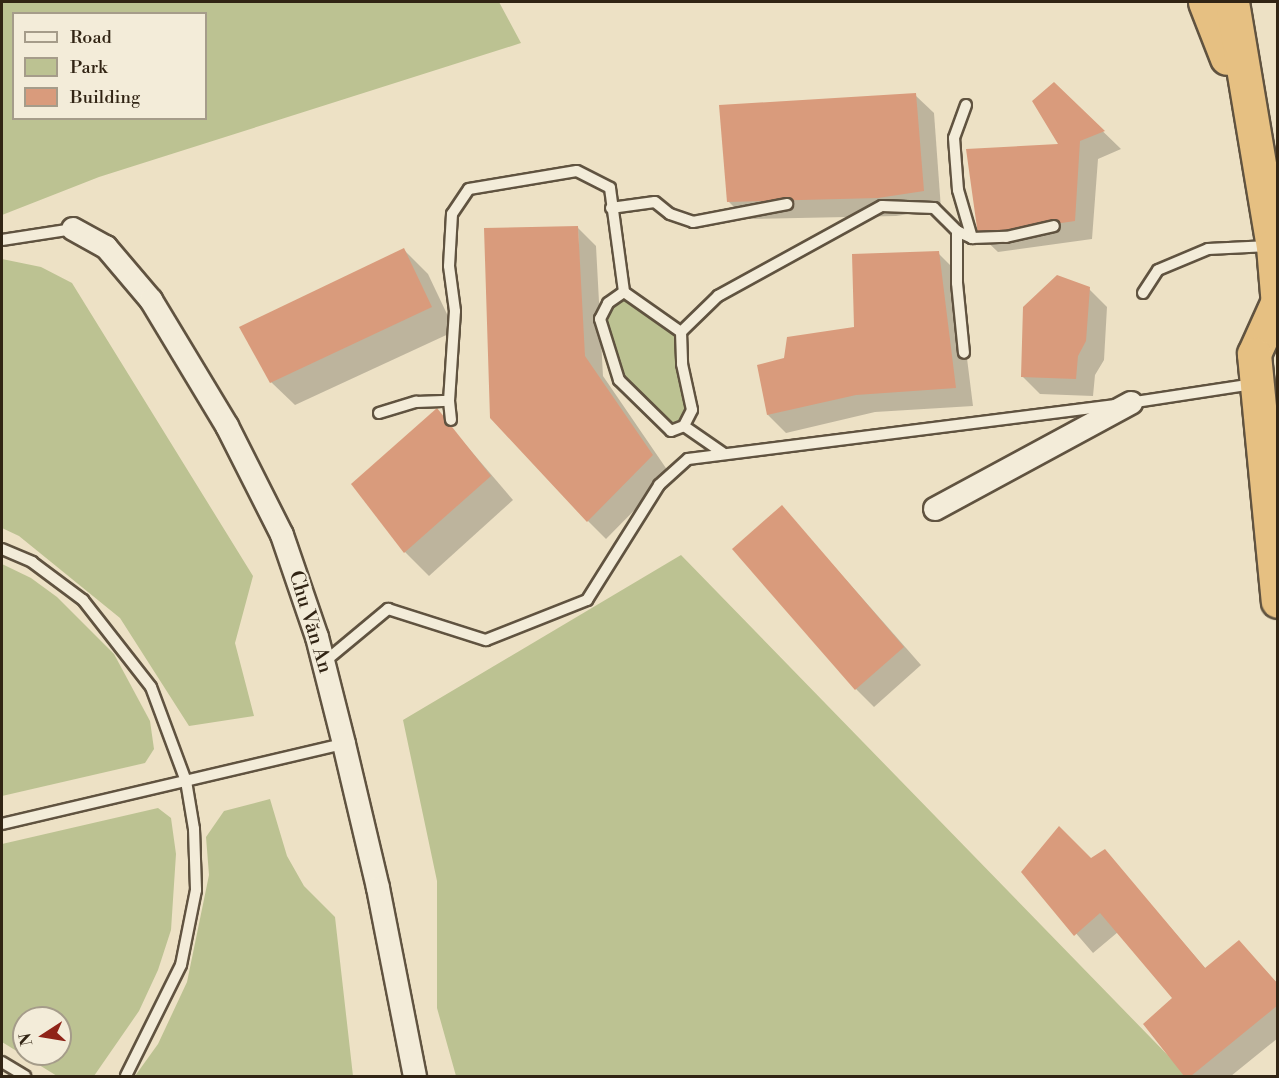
<!DOCTYPE html>
<html>
<head>
<meta charset="utf-8">
<style>
	body { margin:0 }
	#map { position:relative; width:1279px; height:1078px; overflow:hidden; background:#ede1c5; font-family:"Libre Bodoni",serif }
	div>[style] { position:absolute }
	.green>* { inset:0; background:#bcc292 }
	.shadow>* { inset:0; background:#0003 }
	.building>* { inset:0; background:#d99b7c }
	.roads { filter:drop-shadow(2px 0 #605340) drop-shadow(-2px 0 #605340) drop-shadow(0 2px #605340) drop-shadow(0 -2px #605340) }
	.lane>* { height:10px; margin:-5px; padding:0 5px; transform-origin:5px; border-radius:5px; background:#f3ecd9 }
	.street>* { height:22px; margin:-11px; padding:0 11px; transform-origin:11px; border-radius:11px; background:#f3ecd9 }
	.highway>* { height:33px; margin:-16.5px; padding:0 16.5px; transform-origin:16.5px; border-radius:16.5px; background:#e6c082 }
	span { translate:-50% -50%; white-space:nowrap; text-align:center; line-height:1.15; -webkit-text-stroke:4.5px #f3ecd9; paint-order:stroke }
	.street-label { font-size:20px; color:#312414 }
	.frame { position:absolute; inset:0; border:3px solid #312414; pointer-events:none }
	.legend { position:absolute; left:12px; top:12px; width:195px; height:108px; box-sizing:border-box; background:#f3ecd9; border:2px solid #a59c8a; margin:0; padding:8px 10px; list-style:none; font-size:18px; color:#312414 }
	.legend li { display:flex; align-items:center; gap:12px; height:30px }
	.legend b { width:30px; border:2px solid #a59c8a }
	.north { position:absolute; left:12px; top:1006px; width:60px; height:60px; box-sizing:border-box; background:#f3ecd9; border:2px solid #a59c8a; border-radius:50%; rotate:258deg; font-size:16px; font-weight:700; line-height:24px; text-align:center; color:#312414 }
	.north::after { content:''; display:block; margin:auto; width:21px; height:27px; background:#8f2418; clip-path:polygon(50% 0,100% 100%,50% 72%,0 100%) }
</style>
</head>
<body>
<div id="map">
	<div class="green">
		<i style="clip-path:polygon(evenodd,2px 2px,499px 2px,521px 43px,99px 177px,2px 215px,2px 2px,14px 14px,206px 14px,206px 118px,14px 118px,14px 14px)"></i>
		<i style="clip-path:polygon(2px 259px,41px 267px,72px 283px,253px 576px,235px 643px,254px 716px,189px 726px,120px 618px,19px 536px,2px 528px)"></i>
		<i style="clip-path:polygon(623px 298px,676px 333px,688px 410px,671px 432px,624px 378px,605px 321px,611px 307px)"></i>
		<i style="clip-path:polygon(681px 555px,1188px 1076px,456px 1076px,437px 1008px,437px 881px,403px 720px)"></i>
		<i style="clip-path:polygon(2px 564px,31px 578px,57px 597px,114px 654px,150px 721px,154px 749px,145px 763px,2px 796px)"></i>
		<i style="clip-path:polygon(270px 799px,287px 856px,304px 886px,335px 917px,353px 1076px,135px 1076px,158px 1044px,187px 982px,209px 875px,206px 837px,224px 811px)"></i>
		<i style="clip-path:polygon(evenodd,158px 808px,171px 818px,176px 854px,171px 930px,158px 970px,139px 1011px,94px 1076px,57px 1076px,2px 1042px,2px 844px,158px 808px,24px 1018px,60px 1018px,60px 1054px,24px 1054px,24px 1018px)"></i>
	</div>
	<div class="shadow">
		<i style="clip-path:polygon(1054px 84px,1121px 149px,1098px 159px,1092px 239px,998px 252px,979px 234px,1061px 145px)"></i>
		<i style="clip-path:polygon(915px 95px,934px 113px,941px 209px,896px 216px,746px 219px,728px 201px)"></i>
		<i style="clip-path:polygon(578px 228px,596px 246px,603px 376px,670px 474px,606px 539px,588px 521px)"></i>
		<i style="clip-path:polygon(404px 250px,428px 274px,455px 331px,295px 405px,271px 382px)"></i>
		<i style="clip-path:polygon(938px 253px,956px 271px,973px 406px,875px 412px,786px 433px,768px 415px,785px 359px,856px 328px)"></i>
		<i style="clip-path:polygon(1089px 289px,1107px 307px,1104px 360px,1095px 375px,1093px 396px,1040px 394px,1022px 376px)"></i>
		<i style="clip-path:polygon(436px 410px,513px 500px,429px 576px,405px 552px,353px 484px)"></i>
		<i style="clip-path:polygon(782px 507px,921px 665px,874px 707px,856px 689px)"></i>
		<i style="clip-path:polygon(1105px 851px,1206px 969px,1239px 942px,1278px 984px,1278px 1038px,1231px 1076px,1186px 1076px,1145px 1024px,1174px 998px,1118px 932px,1093px 953px,1023px 872px,1091px 860px)"></i>
	</div>
	<div class="building">
		<i style="clip-path:polygon(1054px 82px,1105px 131px,1080px 141px,1075px 221px,978px 235px,966px 149px,1058px 144px,1032px 101px)"></i>
		<i style="clip-path:polygon(916px 93px,924px 191px,878px 198px,727px 202px,719px 105px)"></i>
		<i style="clip-path:polygon(578px 226px,585px 356px,653px 455px,587px 522px,490px 418px,484px 228px)"></i>
		<i style="clip-path:polygon(404px 248px,432px 307px,270px 383px,239px 327px)"></i>
		<i style="clip-path:polygon(939px 251px,956px 388px,856px 395px,767px 415px,757px 365px,784px 358px,787px 337px,854px 327px,852px 254px)"></i>
		<i style="clip-path:polygon(1057px 275px,1090px 287px,1086px 341px,1078px 356px,1076px 379px,1021px 377px,1023px 307px)"></i>
		<i style="clip-path:polygon(437px 408px,491px 476px,404px 553px,351px 484px)"></i>
		<i style="clip-path:polygon(782px 505px,904px 647px,855px 690px,732px 549px)"></i>
		<i style="clip-path:polygon(1059px 826px,1091px 858px,1105px 849px,1205px 968px,1239px 940px,1278px 984px,1278px 1005px,1191px 1076px,1184px 1076px,1143px 1024px,1172px 998px,1100px 913px,1074px 936px,1021px 872px)"></i>
	</div>
	<div class="roads">
		<div class="lane">
			<i style="left:966px;top:105px;width:35px;rotate:110deg"></i>
			<i style="left:954px;top:138px;width:52px;rotate:85.6deg"></i>
			<i style="left:958px;top:190px;width:50px;rotate:73.7deg"></i>
			<i style="left:611px;top:208px;width:44px;rotate:-7.8deg"></i>
			<i style="left:655px;top:202px;width:19px;rotate:39deg"></i>
			<i style="left:670px;top:214px;width:24px;rotate:19deg"></i>
			<i style="left:693px;top:222px;width:96px;rotate:-10.8deg"></i>
			<i style="left:957px;top:231px;width:52px;rotate:90deg"></i>
			<i style="left:957px;top:283px;width:70px;rotate:84.3deg"></i>
			<i style="left:2px;top:240px;width:72px;rotate:-8.8deg"></i>
			<i style="left:1143px;top:293px;width:27px;rotate:-57deg"></i>
			<i style="left:1158px;top:270px;width:54px;rotate:-22.8deg"></i>
			<i style="left:1208px;top:249px;width:61px;rotate:-2.8deg"></i>
			<i style="left:681px;top:332px;width:32px;rotate:88deg"></i>
			<i style="left:682px;top:364px;width:47px;rotate:77.7deg"></i>
			<i style="left:692px;top:410px;width:18px;rotate:117deg"></i>
			<i style="left:684px;top:426px;width:14px;rotate:159deg"></i>
			<i style="left:671px;top:431px;width:73px;rotate:-135.6deg"></i>
			<i style="left:619px;top:380px;width:64px;rotate:-107.3deg"></i>
			<i style="left:600px;top:319px;width:18px;rotate:-63deg"></i>
			<i style="left:608px;top:303px;width:19px;rotate:-35deg"></i>
			<i style="left:624px;top:292px;width:70px;rotate:35.1deg"></i>
			<i style="left:681px;top:332px;width:52px;rotate:-44.2deg"></i>
			<i style="left:718px;top:296px;width:187px;rotate:-28.8deg"></i>
			<i style="left:882px;top:206px;width:52px;rotate:2.2deg"></i>
			<i style="left:934px;top:208px;width:33px;rotate:45deg"></i>
			<i style="left:957px;top:231px;width:17px;rotate:25deg"></i>
			<i style="left:972px;top:238px;width:34px;rotate:-2deg"></i>
			<i style="left:1006px;top:237px;width:49px;rotate:-12.9deg"></i>
			<i style="left:449px;top:401px;width:19px;rotate:84deg"></i>
			<i style="left:1129px;top:403px;width:125px;rotate:-8.7deg"></i>
			<i style="left:379px;top:413px;width:39px;rotate:-17deg"></i>
			<i style="left:416px;top:402px;width:33px;rotate:-2deg"></i>
			<i style="left:449px;top:401px;width:90px;rotate:-86.2deg"></i>
			<i style="left:455px;top:311px;width:45px;rotate:-97.6deg"></i>
			<i style="left:449px;top:266px;width:52px;rotate:-86.7deg"></i>
			<i style="left:452px;top:214px;width:30px;rotate:-56deg"></i>
			<i style="left:469px;top:189px;width:109px;rotate:-9.5deg"></i>
			<i style="left:577px;top:171px;width:37px;rotate:27deg"></i>
			<i style="left:610px;top:188px;width:105px;rotate:82.3deg"></i>
			<i style="left:684px;top:426px;width:47px;rotate:34.7deg"></i>
			<i style="left:2px;top:549px;width:33px;rotate:23deg"></i>
			<i style="left:32px;top:562px;width:64px;rotate:36.7deg"></i>
			<i style="left:83px;top:600px;width:110px;rotate:52deg"></i>
			<i style="left:151px;top:687px;width:100px;rotate:69.6deg"></i>
			<i style="left:186px;top:781px;width:49px;rotate:80.5deg"></i>
			<i style="left:194px;top:829px;width:61px;rotate:88.1deg"></i>
			<i style="left:196px;top:890px;width:76px;rotate:101.3deg"></i>
			<i style="left:181px;top:965px;width:124px;rotate:116.4deg"></i>
			<i style="left:323px;top:663px;width:85px;rotate:-39.7deg"></i>
			<i style="left:388px;top:609px;width:103px;rotate:17.6deg"></i>
			<i style="left:486px;top:640px;width:109px;rotate:-21.6deg"></i>
			<i style="left:587px;top:600px;width:136px;rotate:-57.9deg"></i>
			<i style="left:659px;top:485px;width:39px;rotate:-42deg"></i>
			<i style="left:688px;top:459px;width:429px;rotate:-7.2deg"></i>
			<i style="left:2px;top:824px;width:351px;rotate:-13.2deg"></i>
			<i style="left:2px;top:1062px;width:27px;rotate:31deg"></i>
		</div>
		<div class="street">
			<i style="left:73px;top:229px;width:38px;rotate:29deg"></i>
			<i style="left:106px;top:247px;width:70px;rotate:49.7deg"></i>
			<i style="left:151px;top:300px;width:147px;rotate:58.9deg"></i>
			<i style="left:227px;top:426px;width:122px;rotate:63.2deg"></i>
			<i style="left:282px;top:535px;width:108px;rotate:71.1deg"></i>
			<i style="left:317px;top:637px;width:110px;rotate:75.8deg"></i>
			<i style="left:344px;top:744px;width:148px;rotate:76.7deg"></i>
			<i style="left:378px;top:888px;width:192px;rotate:78.9deg"></i>
			<i style="left:935px;top:509px;width:223px;rotate:-28.4deg"></i>
		</div>
		<div class="highway">
			<i style="left:1205px;top:2px;width:60px;rotate:68.6deg"></i>
			<i style="left:1232px;top:2px;width:247px;rotate:80.5deg"></i>
			<i style="left:1273px;top:246px;width:59px;rotate:85.2deg"></i>
			<i style="left:1277px;top:303px;width:56px;rotate:114.3deg"></i>
			<i style="left:1254px;top:354px;width:248px;rotate:84.5deg"></i>
		</div>
	</div>
	<div class="street-label">
		<span style="left:310px;top:622px;rotate:73deg">Chu Văn An</span>
	</div>
	<div class="frame"></div>
	<ul class="legend">
	<li><b style="height:8px;background:#f3ecd9"></b>Road</li>
	<li><b style="height:16px;background:#bcc292"></b>Park</li>
	<li><b style="height:16px;background:#d99b7c"></b>Building</li>
	</ul>
	<div class="north">N</div>
</div>
</body>
</html>
